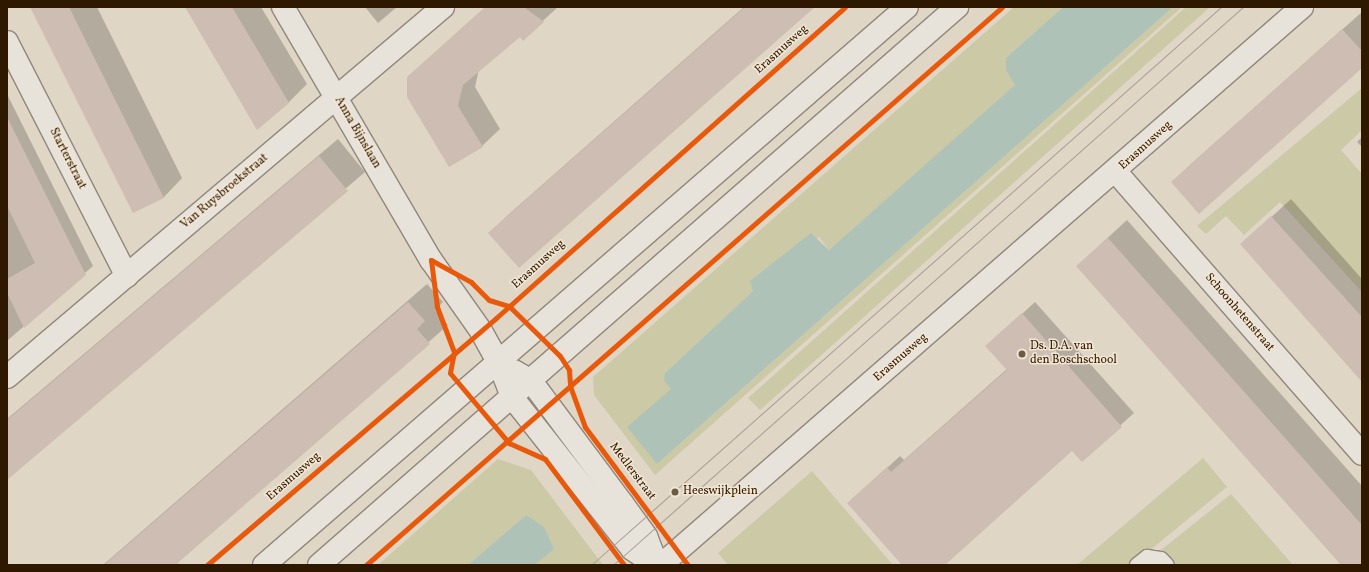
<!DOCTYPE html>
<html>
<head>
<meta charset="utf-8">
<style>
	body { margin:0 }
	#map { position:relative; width:1369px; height:572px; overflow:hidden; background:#e0d6c6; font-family:Vollkorn,serif }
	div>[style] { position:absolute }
	.green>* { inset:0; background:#ccc9a7 }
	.water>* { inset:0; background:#aec2b7 }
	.shadow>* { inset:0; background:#0003 }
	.building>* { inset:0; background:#cdbdb2 }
	.roads { filter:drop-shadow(1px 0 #90877b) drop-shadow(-1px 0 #90877b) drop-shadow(0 1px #90877b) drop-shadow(0 -1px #90877b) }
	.service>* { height:14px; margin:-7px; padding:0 7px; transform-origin:7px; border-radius:7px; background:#e7e2da }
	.minor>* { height:22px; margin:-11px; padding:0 11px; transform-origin:11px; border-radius:11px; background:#e7e2da }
	.secondary>* { height:22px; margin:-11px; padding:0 11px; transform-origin:11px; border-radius:11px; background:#e7e2da }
	.tram>* { height:1px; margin:-0.5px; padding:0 0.5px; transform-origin:0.5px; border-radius:0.5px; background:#a39c94 }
	.cycleway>* { height:5px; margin:-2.5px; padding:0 2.5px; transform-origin:2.5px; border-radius:2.5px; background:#e8590c }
	.dots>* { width:11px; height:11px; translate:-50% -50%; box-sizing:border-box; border:2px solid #f2e6d3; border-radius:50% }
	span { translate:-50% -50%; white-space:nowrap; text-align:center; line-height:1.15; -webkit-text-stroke:3px #f2e6d3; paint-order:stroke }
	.street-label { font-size:12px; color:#2e1800 }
	.poi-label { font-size:12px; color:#2e1800 }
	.left { translate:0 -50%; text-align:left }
	.frame { position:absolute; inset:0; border:8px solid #2e1800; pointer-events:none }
</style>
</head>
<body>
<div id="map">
	<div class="green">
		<i style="clip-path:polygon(1014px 7px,1063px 7px,1006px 58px,1006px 70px,1016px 85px,829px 250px,819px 237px,753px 291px,665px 373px,671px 389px,657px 464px,1173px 7px,1182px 7px,655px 475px,594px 395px,593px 377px)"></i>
		<i style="clip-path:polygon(1186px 7px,1210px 7px,760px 410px,748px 398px)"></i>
		<i style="clip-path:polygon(1362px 88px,1362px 130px,1341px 150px,1362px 174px,1362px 292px,1280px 202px,1244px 235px,1226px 216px,1206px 234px,1197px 226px)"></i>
		<i style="clip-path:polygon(1203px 458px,1227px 487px,1132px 565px,1077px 565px)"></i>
		<i style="clip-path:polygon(498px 459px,531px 470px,603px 565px,535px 565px,554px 548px,526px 515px,468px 565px,378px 565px)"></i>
		<i style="clip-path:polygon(812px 471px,893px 565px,728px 565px,718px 553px)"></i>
		<i style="clip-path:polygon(1231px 494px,1293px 565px,1175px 565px,1161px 550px)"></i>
	</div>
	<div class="water">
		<i style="clip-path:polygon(1063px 7px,1173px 7px,657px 464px,627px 427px,671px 389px,664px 381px,665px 373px,753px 291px,750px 281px,811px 233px,829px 250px,1015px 85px,1006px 70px,1006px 58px)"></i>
		<i style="clip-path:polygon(526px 515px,544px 527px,554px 549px,535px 565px,468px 565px)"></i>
	</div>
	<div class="shadow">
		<i style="clip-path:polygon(31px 7px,97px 7px,182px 178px,164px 197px,134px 212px)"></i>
		<i style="clip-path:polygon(186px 7px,261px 7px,307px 84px,288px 103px)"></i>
		<i style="clip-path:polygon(365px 7px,397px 7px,378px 23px)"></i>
		<i style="clip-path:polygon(486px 7px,558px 7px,523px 39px,520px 35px,479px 69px,475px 87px,500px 129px,482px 146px,408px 77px)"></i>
		<i style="clip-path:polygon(744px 7px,814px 7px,489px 233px,508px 215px)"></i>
		<i style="clip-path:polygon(1362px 12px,1362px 68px,1172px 182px,1191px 164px)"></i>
		<i style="clip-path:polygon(7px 94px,93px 266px,7px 341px)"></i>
		<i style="clip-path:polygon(1362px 137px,1362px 147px,1357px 142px)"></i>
		<i style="clip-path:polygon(338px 139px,365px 172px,7px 479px,7px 419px)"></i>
		<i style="clip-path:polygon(1291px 199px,1362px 279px,1362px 380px,1242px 244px)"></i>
		<i style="clip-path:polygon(1127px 220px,1362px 486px,1362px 565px,1342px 565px,1077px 266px)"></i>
		<i style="clip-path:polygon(427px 284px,443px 302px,435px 310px,448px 325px,174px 565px,103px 565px)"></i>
		<i style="clip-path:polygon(1035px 302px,1134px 413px,1082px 460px,1072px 449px,943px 565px,904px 565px,849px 503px,900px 456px,904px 460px,1007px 369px,987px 346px)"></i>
	</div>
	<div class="building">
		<i style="clip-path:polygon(30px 7px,69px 7px,164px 198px,133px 213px)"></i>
		<i style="clip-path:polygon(185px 7px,232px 7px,289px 103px,257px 130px)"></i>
		<i style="clip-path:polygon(485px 7px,524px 7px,544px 22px,523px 41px,520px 37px,463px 85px,458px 106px,483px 147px,449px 167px,407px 97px,407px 77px)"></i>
		<i style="clip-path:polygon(745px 7px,815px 7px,519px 268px,488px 233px)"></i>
		<i style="clip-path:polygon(1342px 29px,1362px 51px,1362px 68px,1199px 214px,1171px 182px)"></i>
		<i style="clip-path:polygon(7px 117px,86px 275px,24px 328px,7px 293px,7px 279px,35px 263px,7px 206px)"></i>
		<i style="clip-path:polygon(319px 156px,348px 191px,7px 480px,7px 420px)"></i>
		<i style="clip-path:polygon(1271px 216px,1362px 317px,1362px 382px,1240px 244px)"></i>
		<i style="clip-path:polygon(1108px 238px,1362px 525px,1362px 565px,1341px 565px,1076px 266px)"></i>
		<i style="clip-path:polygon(408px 302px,425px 321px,417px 329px,430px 344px,180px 561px,176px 565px,104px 565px)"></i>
		<i style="clip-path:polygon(1022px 313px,1122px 427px,1082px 462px,1072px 451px,945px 565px,902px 565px,847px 503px,887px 467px,891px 472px,1007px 370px,985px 346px)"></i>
	</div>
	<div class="roads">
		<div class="service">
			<i style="left:1137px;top:565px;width:13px;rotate:-39deg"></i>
			<i style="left:1147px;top:557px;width:14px;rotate:8deg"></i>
			<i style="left:1161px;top:559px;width:8px;rotate:45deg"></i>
		</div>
		<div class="minor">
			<i style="left:283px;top:7px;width:293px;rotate:59.7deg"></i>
			<i style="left:431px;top:260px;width:87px;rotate:54.8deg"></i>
			<i style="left:481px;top:331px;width:37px;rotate:61deg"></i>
			<i style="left:499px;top:363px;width:36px;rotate:69deg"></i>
			<i style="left:512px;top:397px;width:194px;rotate:51.7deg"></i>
			<i style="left:632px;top:549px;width:28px;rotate:35deg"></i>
			<i style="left:7px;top:42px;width:263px;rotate:62.9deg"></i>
			<i style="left:1116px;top:172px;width:374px;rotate:48.9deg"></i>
			<i style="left:514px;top:371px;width:20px;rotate:30deg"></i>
			<i style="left:531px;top:381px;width:152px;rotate:53.3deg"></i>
			<i style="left:622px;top:503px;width:41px;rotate:54deg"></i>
			<i style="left:646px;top:536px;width:31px;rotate:69deg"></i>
			<i style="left:7px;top:377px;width:572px;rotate:-40.32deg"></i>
			<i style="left:661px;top:565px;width:850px;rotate:-41.04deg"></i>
		</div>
		<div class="secondary">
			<i style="left:264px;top:565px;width:851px;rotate:-40.95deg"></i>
			<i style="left:319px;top:565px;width:848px;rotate:-41.17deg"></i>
		</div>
	</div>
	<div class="tram">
		<i style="left:591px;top:565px;width:842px;rotate:-41.53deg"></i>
		<i style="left:613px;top:565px;width:842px;rotate:-41.53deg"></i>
	</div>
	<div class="cycleway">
		<i style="left:431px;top:260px;width:46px;rotate:28.8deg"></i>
		<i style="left:471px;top:282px;width:25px;rotate:45deg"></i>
		<i style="left:489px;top:300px;width:21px;rotate:17deg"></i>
		<i style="left:509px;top:306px;width:71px;rotate:44.4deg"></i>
		<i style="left:560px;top:356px;width:17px;rotate:57deg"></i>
		<i style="left:569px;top:370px;width:16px;rotate:86deg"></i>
		<i style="left:570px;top:386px;width:44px;rotate:69.9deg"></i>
		<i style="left:585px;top:427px;width:172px;rotate:53.3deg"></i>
		<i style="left:431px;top:260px;width:47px;rotate:82.7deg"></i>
		<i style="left:437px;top:307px;width:48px;rotate:69.3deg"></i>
		<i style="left:454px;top:352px;width:21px;rotate:101deg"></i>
		<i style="left:450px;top:373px;width:92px;rotate:49.9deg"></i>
		<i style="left:509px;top:443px;width:39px;rotate:24deg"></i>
		<i style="left:545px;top:459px;width:132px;rotate:53.3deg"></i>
		<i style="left:207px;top:565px;width:380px;rotate:-40.5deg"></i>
		<i style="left:496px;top:318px;width:467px;rotate:-41.7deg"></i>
		<i style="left:366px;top:565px;width:846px;rotate:-41.26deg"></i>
	</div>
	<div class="dots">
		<i style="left:1022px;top:354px;background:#6c5a45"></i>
		<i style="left:675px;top:492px;background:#6c5a45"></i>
	</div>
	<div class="street-label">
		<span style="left:782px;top:50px;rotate:-42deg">Erasmusweg</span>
		<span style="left:357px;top:133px;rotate:60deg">Anna Bijnslaan</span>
		<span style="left:1146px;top:146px;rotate:-42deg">Erasmusweg</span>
		<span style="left:67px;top:159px;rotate:63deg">Starterstraat</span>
		<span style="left:225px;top:192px;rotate:-40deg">Van Ruysbroekstraat</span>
		<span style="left:539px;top:265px;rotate:-42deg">Erasmusweg</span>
		<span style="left:1239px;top:313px;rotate:49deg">Schoonhetenstraat</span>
		<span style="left:901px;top:358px;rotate:-41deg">Erasmusweg</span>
		<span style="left:632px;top:472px;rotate:53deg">Medlerstraat</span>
		<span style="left:294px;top:477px;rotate:-41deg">Erasmusweg</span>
	</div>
	<div class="poi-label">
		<span class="left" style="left:1030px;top:354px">Ds. D.A. van<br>den Boschschool</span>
		<span class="left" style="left:683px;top:492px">Heeswijkplein</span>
	</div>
	<div class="frame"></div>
</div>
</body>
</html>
